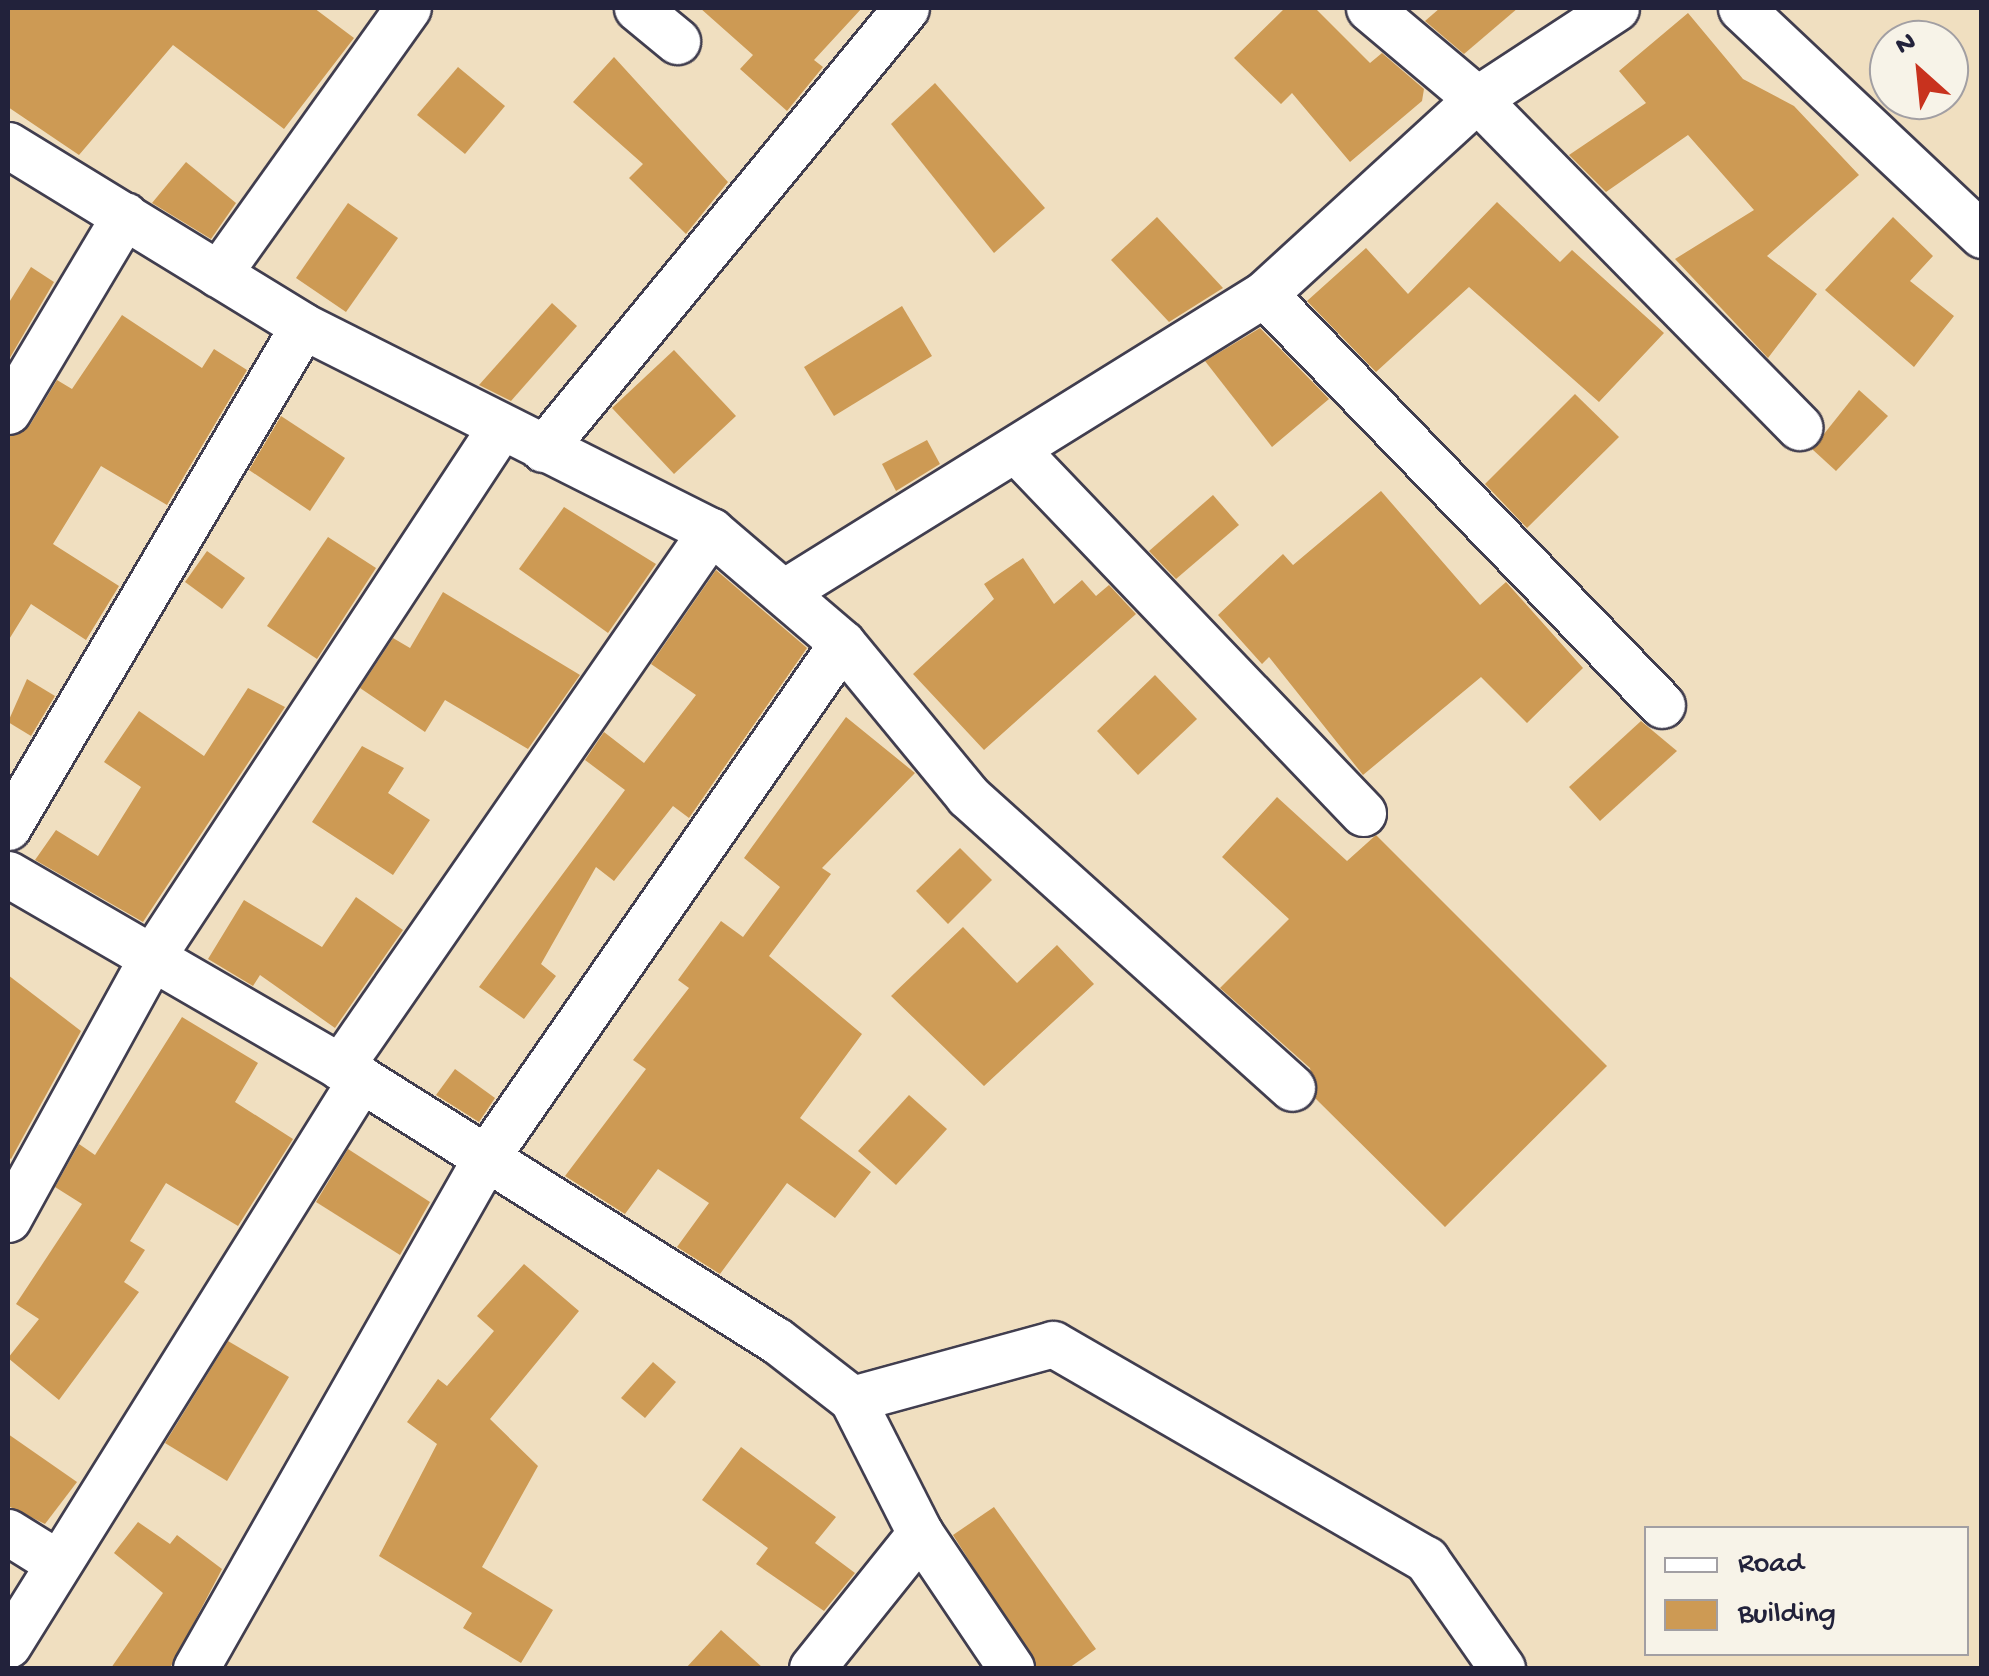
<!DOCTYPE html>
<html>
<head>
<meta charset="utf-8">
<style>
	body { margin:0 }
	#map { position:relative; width:1989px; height:1676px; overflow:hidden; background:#f0dfc0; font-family:"Gochi Hand",sans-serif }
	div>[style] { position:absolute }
	.building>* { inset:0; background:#cd9a54 }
	.roads { filter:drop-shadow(2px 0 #413e4f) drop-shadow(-2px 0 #413e4f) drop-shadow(0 2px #413e4f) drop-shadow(0 -2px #413e4f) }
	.minor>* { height:45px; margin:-22.5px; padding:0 22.5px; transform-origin:22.5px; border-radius:22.5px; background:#fff }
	span { translate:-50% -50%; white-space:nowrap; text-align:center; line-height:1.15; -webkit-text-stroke:8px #f7f3e8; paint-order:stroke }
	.frame { position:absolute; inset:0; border:10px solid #22223b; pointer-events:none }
	.legend { position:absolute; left:1644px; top:1526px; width:325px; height:130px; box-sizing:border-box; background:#f7f3e8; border:2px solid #a29fa3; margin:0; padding:12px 18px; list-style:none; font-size:30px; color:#22223b }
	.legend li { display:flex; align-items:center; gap:20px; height:50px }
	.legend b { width:50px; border:2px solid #a29fa3 }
	.north { position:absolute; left:1869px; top:20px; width:100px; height:100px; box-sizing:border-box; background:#f7f3e8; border:2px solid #a29fa3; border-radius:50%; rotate:333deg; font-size:28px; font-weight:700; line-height:40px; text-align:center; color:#22223b }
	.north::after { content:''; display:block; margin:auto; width:35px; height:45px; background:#c8321e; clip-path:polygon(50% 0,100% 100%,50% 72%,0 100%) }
</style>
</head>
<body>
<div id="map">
	<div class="building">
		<i style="clip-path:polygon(8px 8px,314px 8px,354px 38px,284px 129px,173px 45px,79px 155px,8px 107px)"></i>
		<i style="clip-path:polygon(700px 8px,862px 8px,814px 60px,823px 67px,787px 111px,740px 69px,753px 55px)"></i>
		<i style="clip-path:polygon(1285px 8px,1315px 8px,1370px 63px,1382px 53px,1424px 89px,1422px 101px,1350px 162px,1292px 93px,1281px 104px,1234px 58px)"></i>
		<i style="clip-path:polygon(1440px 8px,1518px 8px,1464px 54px,1425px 21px)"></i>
		<i style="clip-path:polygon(1688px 13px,1743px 79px,1794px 106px,1859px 175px,1767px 256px,1817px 294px,1768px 358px,1675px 259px,1754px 210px,1688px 135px,1606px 192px,1569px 155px,1646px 103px,1619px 71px)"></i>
		<i style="clip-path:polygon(614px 57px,728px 182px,686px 234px,629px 178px,643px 164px,573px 102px)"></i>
		<i style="clip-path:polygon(458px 67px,505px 106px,465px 154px,417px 115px)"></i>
		<i style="clip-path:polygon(935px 83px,1045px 208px,994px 253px,891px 124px)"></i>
		<i style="clip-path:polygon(186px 162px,236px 203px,211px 239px,152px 203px)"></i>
		<i style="clip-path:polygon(1497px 202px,1560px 262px,1572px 250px,1664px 333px,1599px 402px,1469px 287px,1376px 372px,1307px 301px,1366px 248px,1408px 294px)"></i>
		<i style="clip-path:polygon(348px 203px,398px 238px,346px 312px,296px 278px)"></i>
		<i style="clip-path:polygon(1157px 217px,1223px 288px,1169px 322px,1111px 260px)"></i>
		<i style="clip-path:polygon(1893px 217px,1933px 256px,1910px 281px,1954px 316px,1914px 367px,1825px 290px)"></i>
		<i style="clip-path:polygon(31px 267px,54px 282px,8px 361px,8px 304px)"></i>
		<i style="clip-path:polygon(552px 303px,577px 326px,511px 401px,479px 385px)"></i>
		<i style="clip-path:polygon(902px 306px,932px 356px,834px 416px,804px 367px)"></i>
		<i style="clip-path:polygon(122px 315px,202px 368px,214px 349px,247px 370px,167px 505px,101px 466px,53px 544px,119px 586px,86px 640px,31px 604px,8px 641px,8px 437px,30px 425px,57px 380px,72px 389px)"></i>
		<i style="clip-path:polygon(1260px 328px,1329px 399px,1272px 447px,1205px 361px)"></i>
		<i style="clip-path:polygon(674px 350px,736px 416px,674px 474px,612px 408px)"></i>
		<i style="clip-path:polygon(1859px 390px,1888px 416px,1836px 471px,1812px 449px)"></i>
		<i style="clip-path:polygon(1575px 394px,1619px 437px,1527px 528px,1485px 484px)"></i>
		<i style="clip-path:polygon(281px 416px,345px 458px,310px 511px,249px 470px)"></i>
		<i style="clip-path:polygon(927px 440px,940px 464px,896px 491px,882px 464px)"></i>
		<i style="clip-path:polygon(1381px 491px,1480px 605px,1506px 582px,1583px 668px,1527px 723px,1481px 677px,1363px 775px,1269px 657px,1262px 664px,1218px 615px,1283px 554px,1293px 565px)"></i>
		<i style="clip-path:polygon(1213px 495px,1239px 525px,1176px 579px,1149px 551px)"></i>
		<i style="clip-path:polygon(564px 507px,656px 564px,608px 633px,519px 569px)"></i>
		<i style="clip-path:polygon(328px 537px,376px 568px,317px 659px,267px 626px)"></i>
		<i style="clip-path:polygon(207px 551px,245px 578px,222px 609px,185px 582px)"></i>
		<i style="clip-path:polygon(1023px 558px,1054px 604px,1082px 580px,1096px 596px,1109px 585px,1136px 614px,984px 750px,913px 674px,994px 599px,984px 584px)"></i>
		<i style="clip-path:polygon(716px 570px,807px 648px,689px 818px,673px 806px,614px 881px,596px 867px,541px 964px,556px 976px,524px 1019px,479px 987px,625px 790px,585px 760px,604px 732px,644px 763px,696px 695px,651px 664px)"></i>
		<i style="clip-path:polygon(443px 592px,580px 675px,528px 749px,445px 700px,425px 732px,360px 688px,393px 638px,410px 648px)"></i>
		<i style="clip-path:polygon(1155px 675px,1197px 719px,1138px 775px,1097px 731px)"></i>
		<i style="clip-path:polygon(27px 679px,55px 696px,31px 736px,8px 722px)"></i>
		<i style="clip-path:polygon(248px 688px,285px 707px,143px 922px,35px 860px,56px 830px,98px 856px,141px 787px,104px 762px,139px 711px,204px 756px)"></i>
		<i style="clip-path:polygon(846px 717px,915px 773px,822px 868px,831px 874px,769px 956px,862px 1034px,800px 1118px,871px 1172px,835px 1218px,787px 1183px,720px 1274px,677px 1247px,709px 1203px,658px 1169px,625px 1214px,565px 1176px,646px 1069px,633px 1060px,689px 988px,678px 980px,721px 921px,743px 937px,780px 887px,744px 858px)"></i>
		<i style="clip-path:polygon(1641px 721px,1677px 751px,1600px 821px,1569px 787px)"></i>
		<i style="clip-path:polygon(362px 746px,404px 768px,388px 793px,430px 820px,393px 875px,312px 822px)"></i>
		<i style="clip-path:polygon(1277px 797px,1347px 861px,1376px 835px,1607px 1066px,1445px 1227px,1315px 1098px,1310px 1068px,1220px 988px,1289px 919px,1222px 857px)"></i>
		<i style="clip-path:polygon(960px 848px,992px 880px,948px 924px,916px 891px)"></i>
		<i style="clip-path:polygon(356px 897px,403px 930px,335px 1028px,260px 975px,253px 986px,208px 959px,244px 900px,322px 947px)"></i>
		<i style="clip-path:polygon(963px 927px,1017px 983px,1057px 945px,1094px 984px,984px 1086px,891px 996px)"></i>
		<i style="clip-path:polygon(8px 975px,81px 1031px,11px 1159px,8px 1157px)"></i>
		<i style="clip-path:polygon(182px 1017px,258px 1063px,235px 1102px,293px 1139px,238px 1226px,166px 1183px,130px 1241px,145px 1250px,124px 1282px,139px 1292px,59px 1400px,8px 1358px,39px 1319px,16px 1304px,82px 1204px,55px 1187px,79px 1144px,95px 1155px)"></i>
		<i style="clip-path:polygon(455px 1069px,495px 1098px,479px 1122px,436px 1095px)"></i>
		<i style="clip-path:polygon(909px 1095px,947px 1129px,896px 1185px,858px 1151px)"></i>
		<i style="clip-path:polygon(348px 1149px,430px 1202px,400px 1255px,316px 1202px)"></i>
		<i style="clip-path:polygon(524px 1264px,579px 1311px,490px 1419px,538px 1466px,482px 1567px,553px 1610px,521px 1663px,463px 1628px,472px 1613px,379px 1556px,437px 1444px,407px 1422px,438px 1379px,447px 1386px,494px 1331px,477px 1316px)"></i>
		<i style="clip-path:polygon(228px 1341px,289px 1377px,227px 1481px,165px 1443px)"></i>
		<i style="clip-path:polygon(653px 1362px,676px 1382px,645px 1418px,621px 1398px)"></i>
		<i style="clip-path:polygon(8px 1434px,77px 1482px,45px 1524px,8px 1506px)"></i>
		<i style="clip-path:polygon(741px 1447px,836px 1517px,815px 1543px,855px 1573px,824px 1611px,756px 1564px,768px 1548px,702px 1500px)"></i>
		<i style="clip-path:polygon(994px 1507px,1096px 1649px,1069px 1668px,1037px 1668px,953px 1535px)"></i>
		<i style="clip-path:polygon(138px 1522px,170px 1544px,177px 1535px,222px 1569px,170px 1668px,111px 1668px,163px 1593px,114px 1553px)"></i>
		<i style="clip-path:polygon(721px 1630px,763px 1668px,686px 1668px)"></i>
	</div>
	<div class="roads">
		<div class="minor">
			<i style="left:637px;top:8px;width:52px;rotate:39.5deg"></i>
			<i style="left:1369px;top:8px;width:141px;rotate:40.1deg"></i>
			<i style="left:1477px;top:99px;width:460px;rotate:45.5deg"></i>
			<i style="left:1741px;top:8px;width:331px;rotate:43.3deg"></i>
			<i style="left:8px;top:145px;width:346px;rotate:31.5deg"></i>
			<i style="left:303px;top:326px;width:457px;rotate:26.7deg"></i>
			<i style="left:711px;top:531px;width:172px;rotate:40.5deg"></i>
			<i style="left:842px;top:643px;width:198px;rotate:50.5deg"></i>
			<i style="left:968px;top:796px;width:436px;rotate:42deg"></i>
			<i style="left:218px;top:274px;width:327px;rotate:-54.5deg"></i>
			<i style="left:1264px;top:294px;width:572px;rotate:45.92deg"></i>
			<i style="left:8px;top:411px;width:228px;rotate:-59.2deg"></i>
			<i style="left:543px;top:449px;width:571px;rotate:-50.54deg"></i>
			<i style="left:1019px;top:453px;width:498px;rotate:46.3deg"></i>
			<i style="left:787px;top:590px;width:561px;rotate:-31.82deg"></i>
			<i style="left:1264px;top:294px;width:289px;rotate:-42.5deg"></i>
			<i style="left:1477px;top:99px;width:166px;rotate:-33.2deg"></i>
			<i style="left:8px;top:827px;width:581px;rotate:-59.51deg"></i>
			<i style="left:8px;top:874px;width:408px;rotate:30.1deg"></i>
			<i style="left:361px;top:1079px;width:490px;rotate:32.2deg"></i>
			<i style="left:776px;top:1340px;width:96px;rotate:37.8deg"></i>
			<i style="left:852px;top:1399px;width:150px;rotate:63.1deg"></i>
			<i style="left:920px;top:1533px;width:163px;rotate:56deg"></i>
			<i style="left:340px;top:1067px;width:652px;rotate:-55.31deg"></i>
			<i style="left:8px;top:1219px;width:299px;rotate:-61.2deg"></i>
			<i style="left:152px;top:957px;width:630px;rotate:-56.66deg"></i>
			<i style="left:852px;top:1399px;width:208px;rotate:-15.3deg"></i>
			<i style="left:1053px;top:1344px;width:431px;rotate:30deg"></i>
			<i style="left:1426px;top:1559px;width:133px;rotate:55.1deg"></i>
			<i style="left:8px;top:1532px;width:57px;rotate:32deg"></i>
			<i style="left:8px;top:1645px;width:667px;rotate:-58.05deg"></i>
			<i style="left:196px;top:1668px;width:585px;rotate:-60.41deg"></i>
			<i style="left:485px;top:1159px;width:627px;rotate:-55.32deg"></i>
			<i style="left:812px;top:1668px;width:173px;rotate:-51.3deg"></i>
		</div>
	</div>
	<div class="frame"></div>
	<ul class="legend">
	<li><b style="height:12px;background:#fff"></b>Road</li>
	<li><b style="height:28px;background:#cd9a54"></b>Building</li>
	</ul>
	<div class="north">N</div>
</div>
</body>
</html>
